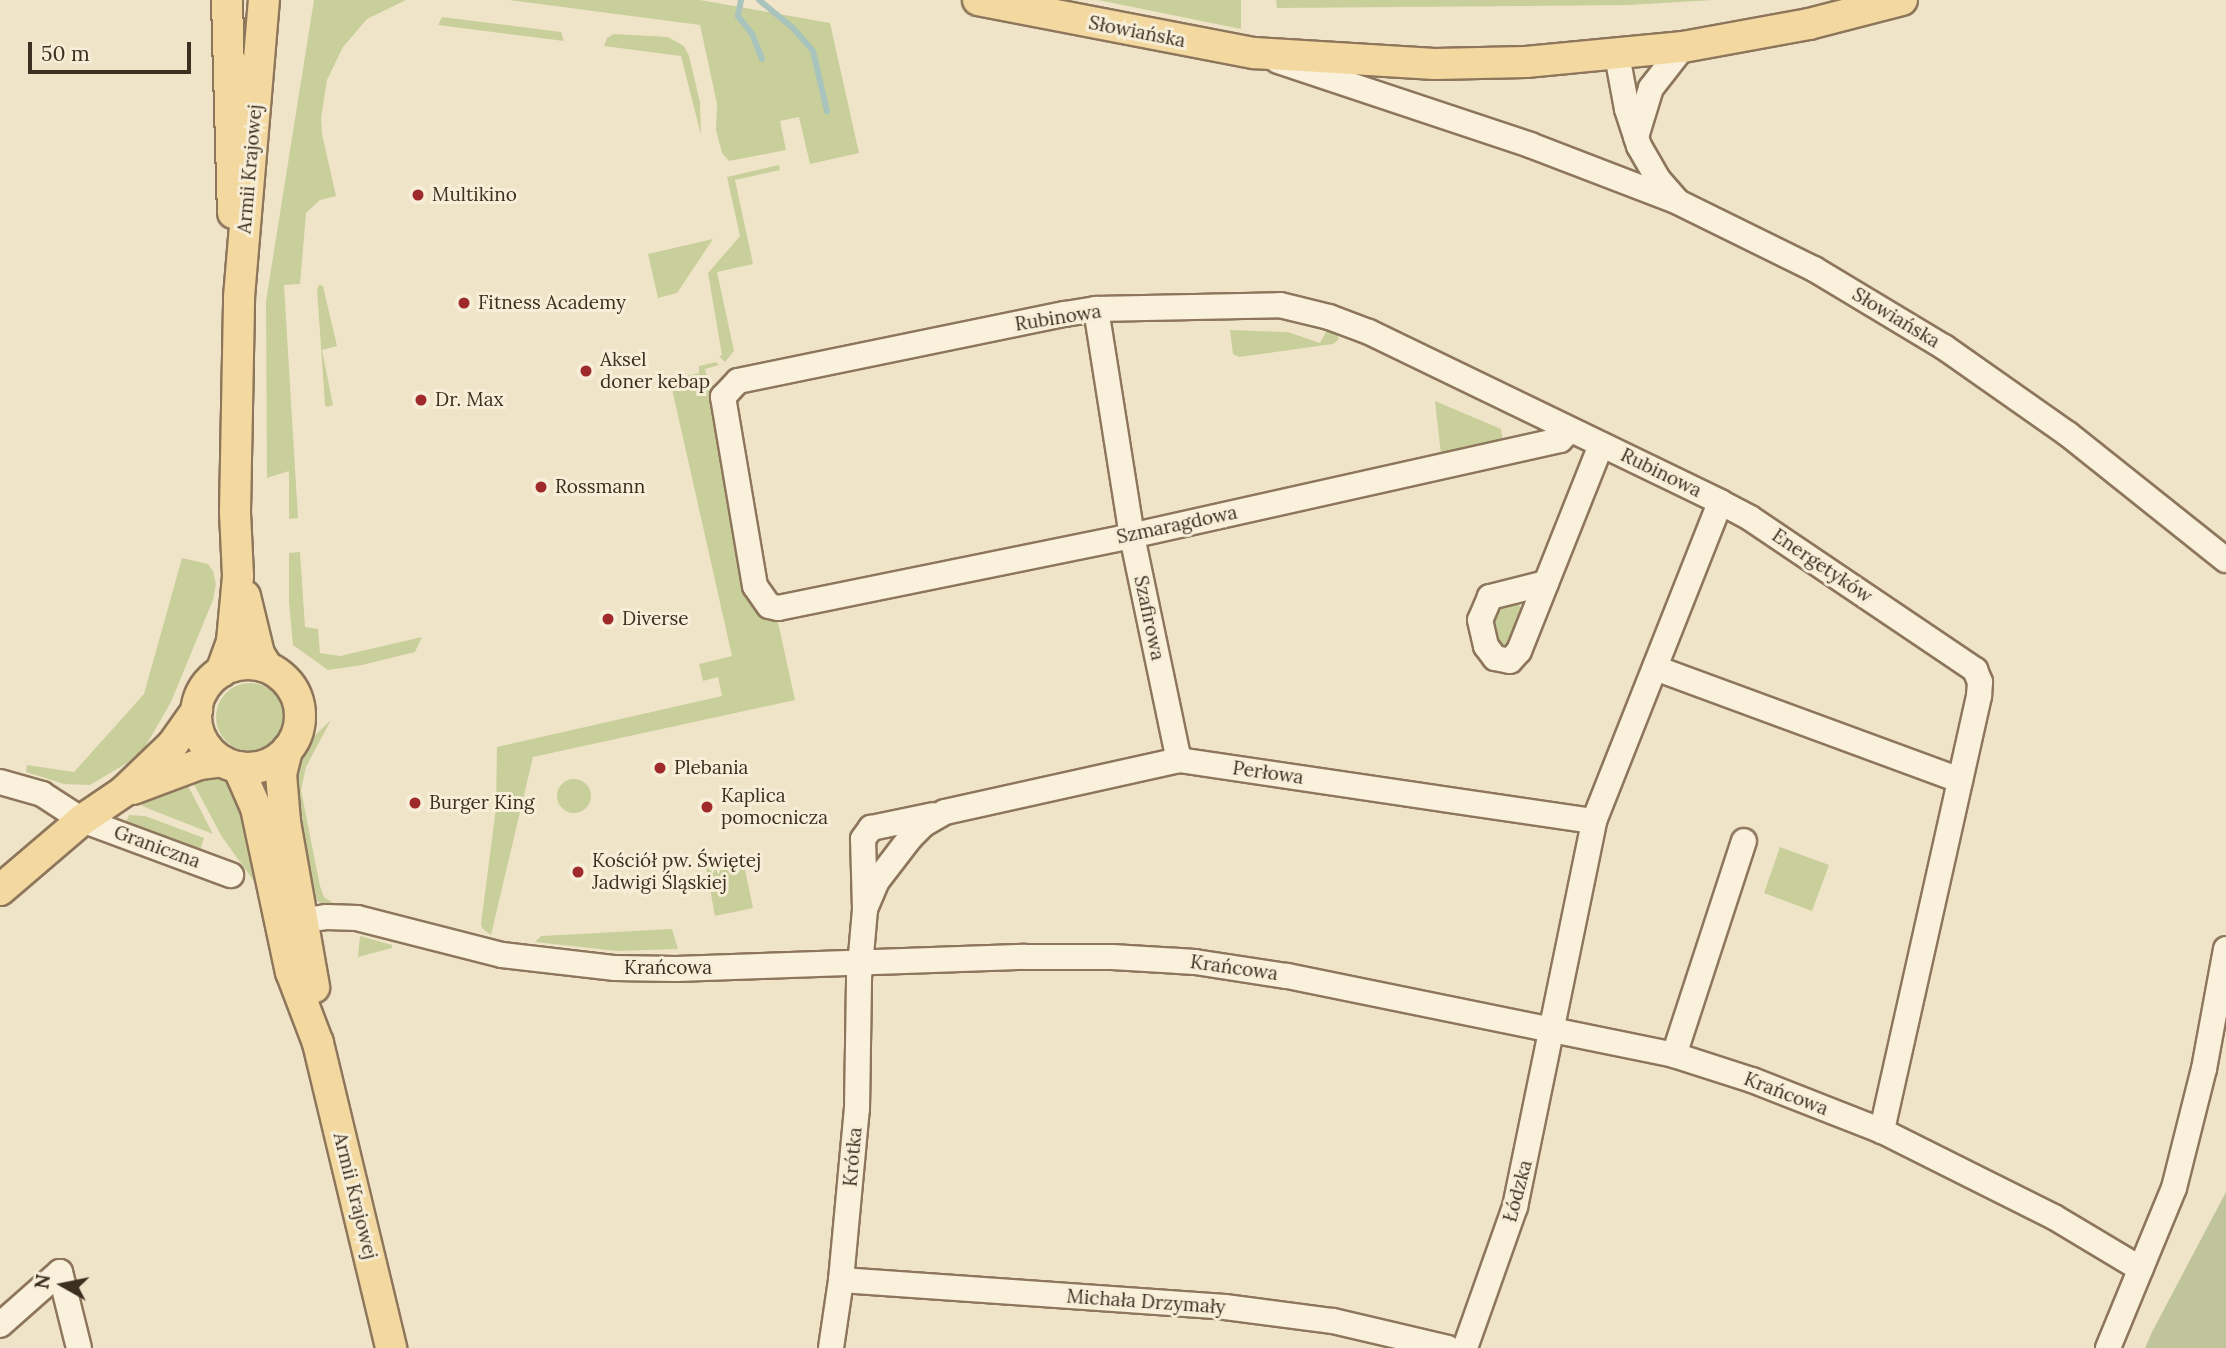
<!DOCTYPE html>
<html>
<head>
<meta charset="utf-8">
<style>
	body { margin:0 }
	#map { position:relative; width:2226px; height:1348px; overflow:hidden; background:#f0e4c8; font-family:Lora,serif }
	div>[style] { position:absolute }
	.green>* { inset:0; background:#c9cf9b }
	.round { border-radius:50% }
	.cemetery>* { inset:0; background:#bfc49a }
	.stream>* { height:6px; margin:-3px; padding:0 3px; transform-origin:3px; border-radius:3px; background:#a9c4bc }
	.roads { filter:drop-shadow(2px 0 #8d765c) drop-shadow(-2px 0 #8d765c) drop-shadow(0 2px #8d765c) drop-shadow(0 -2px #8d765c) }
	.minor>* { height:24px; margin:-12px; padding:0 12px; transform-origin:12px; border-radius:12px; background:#faf1dc }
	.major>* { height:30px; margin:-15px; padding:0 15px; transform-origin:15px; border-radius:15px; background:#f3d9a0 }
	.major>.ring { margin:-15px; padding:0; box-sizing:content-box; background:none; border:30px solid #f3d9a0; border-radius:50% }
	.dots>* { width:19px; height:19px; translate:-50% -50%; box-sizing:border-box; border:4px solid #f7eed8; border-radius:50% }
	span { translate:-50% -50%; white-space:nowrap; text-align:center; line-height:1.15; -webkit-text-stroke:6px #f7eed8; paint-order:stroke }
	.street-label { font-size:19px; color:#3d2e20 }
	.poi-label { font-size:19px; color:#3d2e20 }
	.left { translate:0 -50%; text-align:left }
	.north { position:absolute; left:28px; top:1250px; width:70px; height:70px; -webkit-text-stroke:5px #f7eed8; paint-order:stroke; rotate:279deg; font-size:19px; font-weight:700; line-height:28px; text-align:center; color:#3d2e20 }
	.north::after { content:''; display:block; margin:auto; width:24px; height:32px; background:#3d2e20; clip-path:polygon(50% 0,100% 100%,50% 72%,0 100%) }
	.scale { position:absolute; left:28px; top:42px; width:163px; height:32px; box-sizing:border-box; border:4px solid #3d2e20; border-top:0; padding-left:9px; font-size:21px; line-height:24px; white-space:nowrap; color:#3d2e20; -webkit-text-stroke:5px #f7eed8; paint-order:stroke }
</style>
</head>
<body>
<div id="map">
	<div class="green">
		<i style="clip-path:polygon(314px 0,406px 0,367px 19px,343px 47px,327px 80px,321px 118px,322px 134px,336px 196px,320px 200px,306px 213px,300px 284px,284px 285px,298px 518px,289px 519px,289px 471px,267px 478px,266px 301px)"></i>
		<i style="clip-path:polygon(509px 0,700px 0,830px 23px,859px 153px,810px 164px,799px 117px,780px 121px,786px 150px,729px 161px,722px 153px,716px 130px,717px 104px,700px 25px)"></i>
		<i style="clip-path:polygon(1098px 0,1241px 0,1241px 29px)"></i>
		<i style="clip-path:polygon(1276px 0,1714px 0,1629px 5px,1277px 8px)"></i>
		<i style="clip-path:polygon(442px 17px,561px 32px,564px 41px,438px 25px)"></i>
		<i style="clip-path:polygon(614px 34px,668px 37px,684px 46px,689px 56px,700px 102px,701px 135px,681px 56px,604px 46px,607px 38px)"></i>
		<i style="clip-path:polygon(779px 165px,780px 170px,735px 180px,753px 264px,717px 272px,734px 351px,725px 362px,719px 356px,722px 355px,708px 273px,740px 236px,727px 177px)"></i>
		<i style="clip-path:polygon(713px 239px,677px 293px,658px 298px,648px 254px)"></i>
		<i style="clip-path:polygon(319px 285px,323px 286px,337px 346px,322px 350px,333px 405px,327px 407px,325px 405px,317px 289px)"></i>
		<i style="clip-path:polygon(1328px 328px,1335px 331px,1339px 339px,1333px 344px,1239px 357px,1233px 354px,1230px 330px,1288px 332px,1320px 343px)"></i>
		<i style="clip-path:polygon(716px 362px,719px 365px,705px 369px,712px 394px,746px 598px,755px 609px,778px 622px,795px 700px,533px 757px,491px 935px,482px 928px,481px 924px,496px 808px,497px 747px,722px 696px,718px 677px,703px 681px,699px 664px,732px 656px,670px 380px,699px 373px,699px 366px)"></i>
		<i style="clip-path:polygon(1435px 401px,1501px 429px,1503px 441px,1441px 455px)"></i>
		<i style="clip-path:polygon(300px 552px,305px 627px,318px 629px,320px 653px,340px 656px,422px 637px,415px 652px,362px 665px,328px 670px,293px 645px,289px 603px,289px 553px)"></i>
		<i style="clip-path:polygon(182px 558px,208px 564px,213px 571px,216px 584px,213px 600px,171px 702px,145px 747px,127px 763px,90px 785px,64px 784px,26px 772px,27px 765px,74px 772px,144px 694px)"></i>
		<i style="clip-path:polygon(1517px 603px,1524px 611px,1524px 619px,1507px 647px,1501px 647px,1490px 633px,1498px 611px,1503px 605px)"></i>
		<i class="round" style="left:216px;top:683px;width:68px;height:68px"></i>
		<i style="clip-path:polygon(331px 720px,306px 767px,301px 790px,320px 886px,324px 897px,336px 905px,328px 906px,311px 898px,292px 771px,309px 741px)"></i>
		<i style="clip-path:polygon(189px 775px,214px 775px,236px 788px,261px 891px,222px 837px)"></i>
		<i style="clip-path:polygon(184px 778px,213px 834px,142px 806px,141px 801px)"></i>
		<i class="round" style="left:557px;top:779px;width:34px;height:34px"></i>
		<i style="clip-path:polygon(129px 815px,145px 816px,204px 838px,199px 853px,124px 826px)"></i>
		<i style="clip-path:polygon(1780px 847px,1829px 865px,1812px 911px,1764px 893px)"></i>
		<i style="clip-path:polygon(743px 860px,753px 908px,715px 916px,706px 867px)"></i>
		<i style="clip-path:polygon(672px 929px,678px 949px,617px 951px,535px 942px,541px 936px)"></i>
		<i style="clip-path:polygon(360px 936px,392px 945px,392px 948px,358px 957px)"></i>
	</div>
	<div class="cemetery">
		<i style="clip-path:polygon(2226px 1192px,2226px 1348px,2145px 1348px,2152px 1332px)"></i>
	</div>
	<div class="stream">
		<i style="left:741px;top:0;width:16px;rotate:101deg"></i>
		<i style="left:738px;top:16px;width:23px;rotate:52deg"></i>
		<i style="left:752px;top:34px;width:27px;rotate:68deg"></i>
		<i style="left:759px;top:0;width:44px;rotate:39.5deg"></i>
		<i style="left:793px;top:28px;width:30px;rotate:49deg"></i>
		<i style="left:813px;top:51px;width:62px;rotate:76.9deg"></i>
	</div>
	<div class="roads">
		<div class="minor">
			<i style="left:1617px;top:55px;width:55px;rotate:79.5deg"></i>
			<i style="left:1627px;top:109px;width:39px;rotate:72deg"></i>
			<i style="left:1639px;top:146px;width:38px;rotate:60deg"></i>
			<i style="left:1658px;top:179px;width:30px;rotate:49deg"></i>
			<i style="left:1678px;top:202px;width:152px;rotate:26.2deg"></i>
			<i style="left:1814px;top:269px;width:152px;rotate:31deg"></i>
			<i style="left:1944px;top:347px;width:151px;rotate:35.1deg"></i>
			<i style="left:2068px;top:434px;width:202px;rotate:38.6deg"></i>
			<i style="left:1278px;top:61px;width:266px;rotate:18.4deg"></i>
			<i style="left:1530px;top:145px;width:153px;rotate:21deg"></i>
			<i style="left:1636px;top:137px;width:51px;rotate:-73deg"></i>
			<i style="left:1651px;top:88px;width:52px;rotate:-52deg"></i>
			<i style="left:1096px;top:309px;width:230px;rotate:81deg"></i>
			<i style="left:1132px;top:536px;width:229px;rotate:78.2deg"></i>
			<i style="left:1570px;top:430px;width:14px;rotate:135deg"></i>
			<i style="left:1560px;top:440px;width:439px;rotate:167.4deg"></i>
			<i style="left:1132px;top:536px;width:361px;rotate:168.5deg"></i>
			<i style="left:778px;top:608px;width:9px;rotate:-167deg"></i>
			<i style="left:769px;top:606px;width:24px;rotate:-125deg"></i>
			<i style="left:755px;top:586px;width:192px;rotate:-99.6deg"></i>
			<i style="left:723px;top:397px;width:22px;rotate:-47deg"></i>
			<i style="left:738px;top:381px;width:334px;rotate:-11.6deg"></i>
			<i style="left:1065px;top:314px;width:31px;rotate:-9deg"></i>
			<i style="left:1096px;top:309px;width:184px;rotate:-1.2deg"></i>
			<i style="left:1280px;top:305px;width:50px;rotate:13.8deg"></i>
			<i style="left:1329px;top:317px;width:43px;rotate:20.6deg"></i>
			<i style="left:1369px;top:332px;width:390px;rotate:25.8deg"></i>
			<i style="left:1546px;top:583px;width:58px;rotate:166deg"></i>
			<i style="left:1490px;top:597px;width:25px;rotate:113deg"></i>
			<i style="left:1480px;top:620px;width:27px;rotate:77deg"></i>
			<i style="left:1486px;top:646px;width:15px;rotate:53deg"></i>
			<i style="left:1495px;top:658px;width:15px;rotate:11deg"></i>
			<i style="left:1510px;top:661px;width:13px;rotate:-48deg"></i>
			<i style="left:1519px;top:651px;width:222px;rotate:-68.3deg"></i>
			<i style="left:1655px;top:668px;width:325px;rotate:20.2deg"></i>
			<i style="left:0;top:782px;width:44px;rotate:15.9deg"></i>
			<i style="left:42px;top:794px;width:48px;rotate:33deg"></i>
			<i style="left:82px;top:820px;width:159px;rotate:20.3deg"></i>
			<i style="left:865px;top:909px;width:30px;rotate:-67deg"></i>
			<i style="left:877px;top:881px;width:54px;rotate:-52.5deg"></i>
			<i style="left:910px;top:838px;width:20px;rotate:-45deg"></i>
			<i style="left:924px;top:824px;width:24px;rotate:-30deg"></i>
			<i style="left:945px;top:812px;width:240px;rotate:-12.5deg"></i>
			<i style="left:1179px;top:760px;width:419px;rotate:8.4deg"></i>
			<i style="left:284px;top:923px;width:42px;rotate:-8.1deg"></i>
			<i style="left:326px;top:917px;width:31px;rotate:2deg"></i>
			<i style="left:357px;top:918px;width:150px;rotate:14.3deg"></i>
			<i style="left:502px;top:955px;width:114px;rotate:6.6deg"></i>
			<i style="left:615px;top:968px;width:61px;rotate:0.9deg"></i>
			<i style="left:676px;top:969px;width:349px;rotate:-2deg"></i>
			<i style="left:1025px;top:957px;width:87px"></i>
			<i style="left:1112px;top:957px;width:83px;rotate:3.4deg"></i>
			<i style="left:1195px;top:962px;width:93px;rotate:8.7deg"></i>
			<i style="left:1287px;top:976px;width:395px;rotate:11.5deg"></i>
			<i style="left:1674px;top:1055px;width:82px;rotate:17.8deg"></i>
			<i style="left:1752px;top:1080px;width:140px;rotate:21.4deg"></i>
			<i style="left:1882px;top:1131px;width:192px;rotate:26.6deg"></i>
			<i style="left:2054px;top:1217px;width:101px;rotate:30.9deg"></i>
			<i style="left:1674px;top:1055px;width:225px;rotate:-71.9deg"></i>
			<i style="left:841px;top:1280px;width:385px;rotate:4deg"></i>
			<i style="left:1225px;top:1307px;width:109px;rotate:7.4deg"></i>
			<i style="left:1333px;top:1321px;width:118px;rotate:13.2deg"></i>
			<i style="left:0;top:1325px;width:80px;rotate:-41.5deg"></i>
			<i style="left:60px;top:1272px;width:78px;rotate:76deg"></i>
			<i style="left:831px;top:1348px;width:69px;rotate:-81.6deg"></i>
			<i style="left:841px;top:1280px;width:172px;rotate:-84.7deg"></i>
			<i style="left:857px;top:1109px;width:131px;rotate:-89.1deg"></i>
			<i style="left:859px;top:978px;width:69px;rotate:-85deg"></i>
			<i style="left:865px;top:909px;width:70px;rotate:-91.6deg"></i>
			<i style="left:863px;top:839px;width:14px;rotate:-54deg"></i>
			<i style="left:871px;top:828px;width:63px;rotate:-11.8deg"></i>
			<i style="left:1465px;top:1348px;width:150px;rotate:-70.5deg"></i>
			<i style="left:1515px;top:1207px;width:394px;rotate:-78.4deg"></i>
			<i style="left:1594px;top:821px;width:343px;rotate:-68.4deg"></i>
			<i style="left:1720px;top:502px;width:34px;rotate:28deg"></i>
			<i style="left:1750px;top:518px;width:272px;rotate:34deg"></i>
			<i style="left:1975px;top:670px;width:13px;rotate:67deg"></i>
			<i style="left:1980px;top:682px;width:14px;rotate:94deg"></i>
			<i style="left:1979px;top:696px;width:446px;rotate:102.6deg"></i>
			<i style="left:2108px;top:1348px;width:173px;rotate:-67.6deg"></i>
			<i style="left:2174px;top:1188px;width:123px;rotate:-75.9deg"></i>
			<i style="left:2204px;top:1069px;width:122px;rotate:-79.6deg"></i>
		</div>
		<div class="major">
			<i style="left:227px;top:0;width:213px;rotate:88.4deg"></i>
			<i style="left:978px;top:0;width:281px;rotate:10.9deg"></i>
			<i style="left:1254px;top:53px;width:181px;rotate:3.5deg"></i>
			<i style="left:1435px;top:64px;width:91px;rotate:-1.3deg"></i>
			<i style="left:1526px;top:62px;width:158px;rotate:-5.5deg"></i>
			<i style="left:1683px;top:47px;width:128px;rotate:-10.3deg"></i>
			<i style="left:1809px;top:24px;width:96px;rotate:-14.5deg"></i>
			<i style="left:245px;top:596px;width:60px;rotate:76.4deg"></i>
			<i style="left:259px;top:654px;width:15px;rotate:58deg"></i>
			<i class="ring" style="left:196px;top:664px;width:74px;height:74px"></i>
			<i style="left:221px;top:672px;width:33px;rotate:-70deg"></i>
			<i style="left:232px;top:641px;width:65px;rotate:-84.7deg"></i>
			<i style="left:238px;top:576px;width:64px;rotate:-92.7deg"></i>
			<i style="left:235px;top:512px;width:215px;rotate:-88.9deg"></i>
			<i style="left:239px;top:297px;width:298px;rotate:-85.2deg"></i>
			<i style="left:287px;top:750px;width:25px;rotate:104deg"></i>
			<i style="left:281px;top:774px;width:48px;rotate:85.2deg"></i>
			<i style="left:285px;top:822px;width:168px;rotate:80deg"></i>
			<i style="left:238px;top:767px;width:45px;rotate:66.3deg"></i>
			<i style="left:256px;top:808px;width:168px;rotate:78deg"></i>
			<i style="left:291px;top:972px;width:76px;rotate:69.2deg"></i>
			<i style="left:318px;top:1043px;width:314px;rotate:76.5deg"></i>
			<i style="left:133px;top:789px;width:72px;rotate:-20.5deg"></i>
			<i style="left:200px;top:764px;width:23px;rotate:-7deg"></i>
			<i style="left:0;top:890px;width:108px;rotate:-40.5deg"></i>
			<i style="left:82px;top:820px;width:50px;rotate:-34.3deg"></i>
			<i style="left:123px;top:792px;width:69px;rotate:-43.8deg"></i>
			<i style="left:173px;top:744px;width:42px;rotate:-54.8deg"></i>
		</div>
	</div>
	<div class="dots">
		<i style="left:418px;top:195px;background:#9e2a2b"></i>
		<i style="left:464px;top:303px;background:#9e2a2b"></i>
		<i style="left:586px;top:371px;background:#9e2a2b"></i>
		<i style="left:421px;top:400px;background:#9e2a2b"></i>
		<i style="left:541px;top:487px;background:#9e2a2b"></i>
		<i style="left:608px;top:619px;background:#9e2a2b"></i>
		<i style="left:660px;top:768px;background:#9e2a2b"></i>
		<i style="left:415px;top:803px;background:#9e2a2b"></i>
		<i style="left:707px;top:807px;background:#9e2a2b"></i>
		<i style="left:578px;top:872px;background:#9e2a2b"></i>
	</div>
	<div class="street-label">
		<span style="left:1137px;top:32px;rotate:11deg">Słowiańska</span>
		<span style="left:250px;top:169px;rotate:-85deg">Armii Krajowej</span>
		<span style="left:1058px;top:318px;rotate:-9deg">Rubinowa</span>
		<span style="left:1896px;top:318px;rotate:31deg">Słowiańska</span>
		<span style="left:1661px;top:473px;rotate:26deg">Rubinowa</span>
		<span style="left:1177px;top:525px;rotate:-12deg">Szmaragdowa</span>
		<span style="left:1822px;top:566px;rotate:34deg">Energetyków</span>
		<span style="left:1149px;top:618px;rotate:78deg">Szafirowa</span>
		<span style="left:1268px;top:773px;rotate:8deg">Perłowa</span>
		<span style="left:157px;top:847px;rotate:20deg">Graniczna</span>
		<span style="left:668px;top:968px">Krańcowa</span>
		<span style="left:1234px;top:968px;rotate:8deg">Krańcowa</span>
		<span style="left:1786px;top:1094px;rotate:21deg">Krańcowa</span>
		<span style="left:853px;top:1157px;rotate:-85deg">Krótka</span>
		<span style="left:1518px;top:1191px;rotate:-75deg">Łódzka</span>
		<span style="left:355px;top:1196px;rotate:76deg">Armii Krajowej</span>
		<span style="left:1146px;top:1302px;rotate:4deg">Michała Drzymały</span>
	</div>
	<div class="poi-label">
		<span class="left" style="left:432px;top:195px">Multikino</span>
		<span class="left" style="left:478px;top:303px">Fitness Academy</span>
		<span class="left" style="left:600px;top:371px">Aksel<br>doner kebap</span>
		<span class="left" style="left:435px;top:400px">Dr. Max</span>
		<span class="left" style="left:555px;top:487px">Rossmann</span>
		<span class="left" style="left:622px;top:619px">Diverse</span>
		<span class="left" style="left:674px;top:768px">Plebania</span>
		<span class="left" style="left:721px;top:807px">Kaplica<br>pomocnicza</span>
		<span class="left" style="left:429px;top:803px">Burger King</span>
		<span class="left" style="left:592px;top:872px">Kościół pw. Świętej<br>Jadwigi Śląskiej</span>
	</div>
	<div class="north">N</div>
	<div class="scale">50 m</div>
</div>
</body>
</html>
